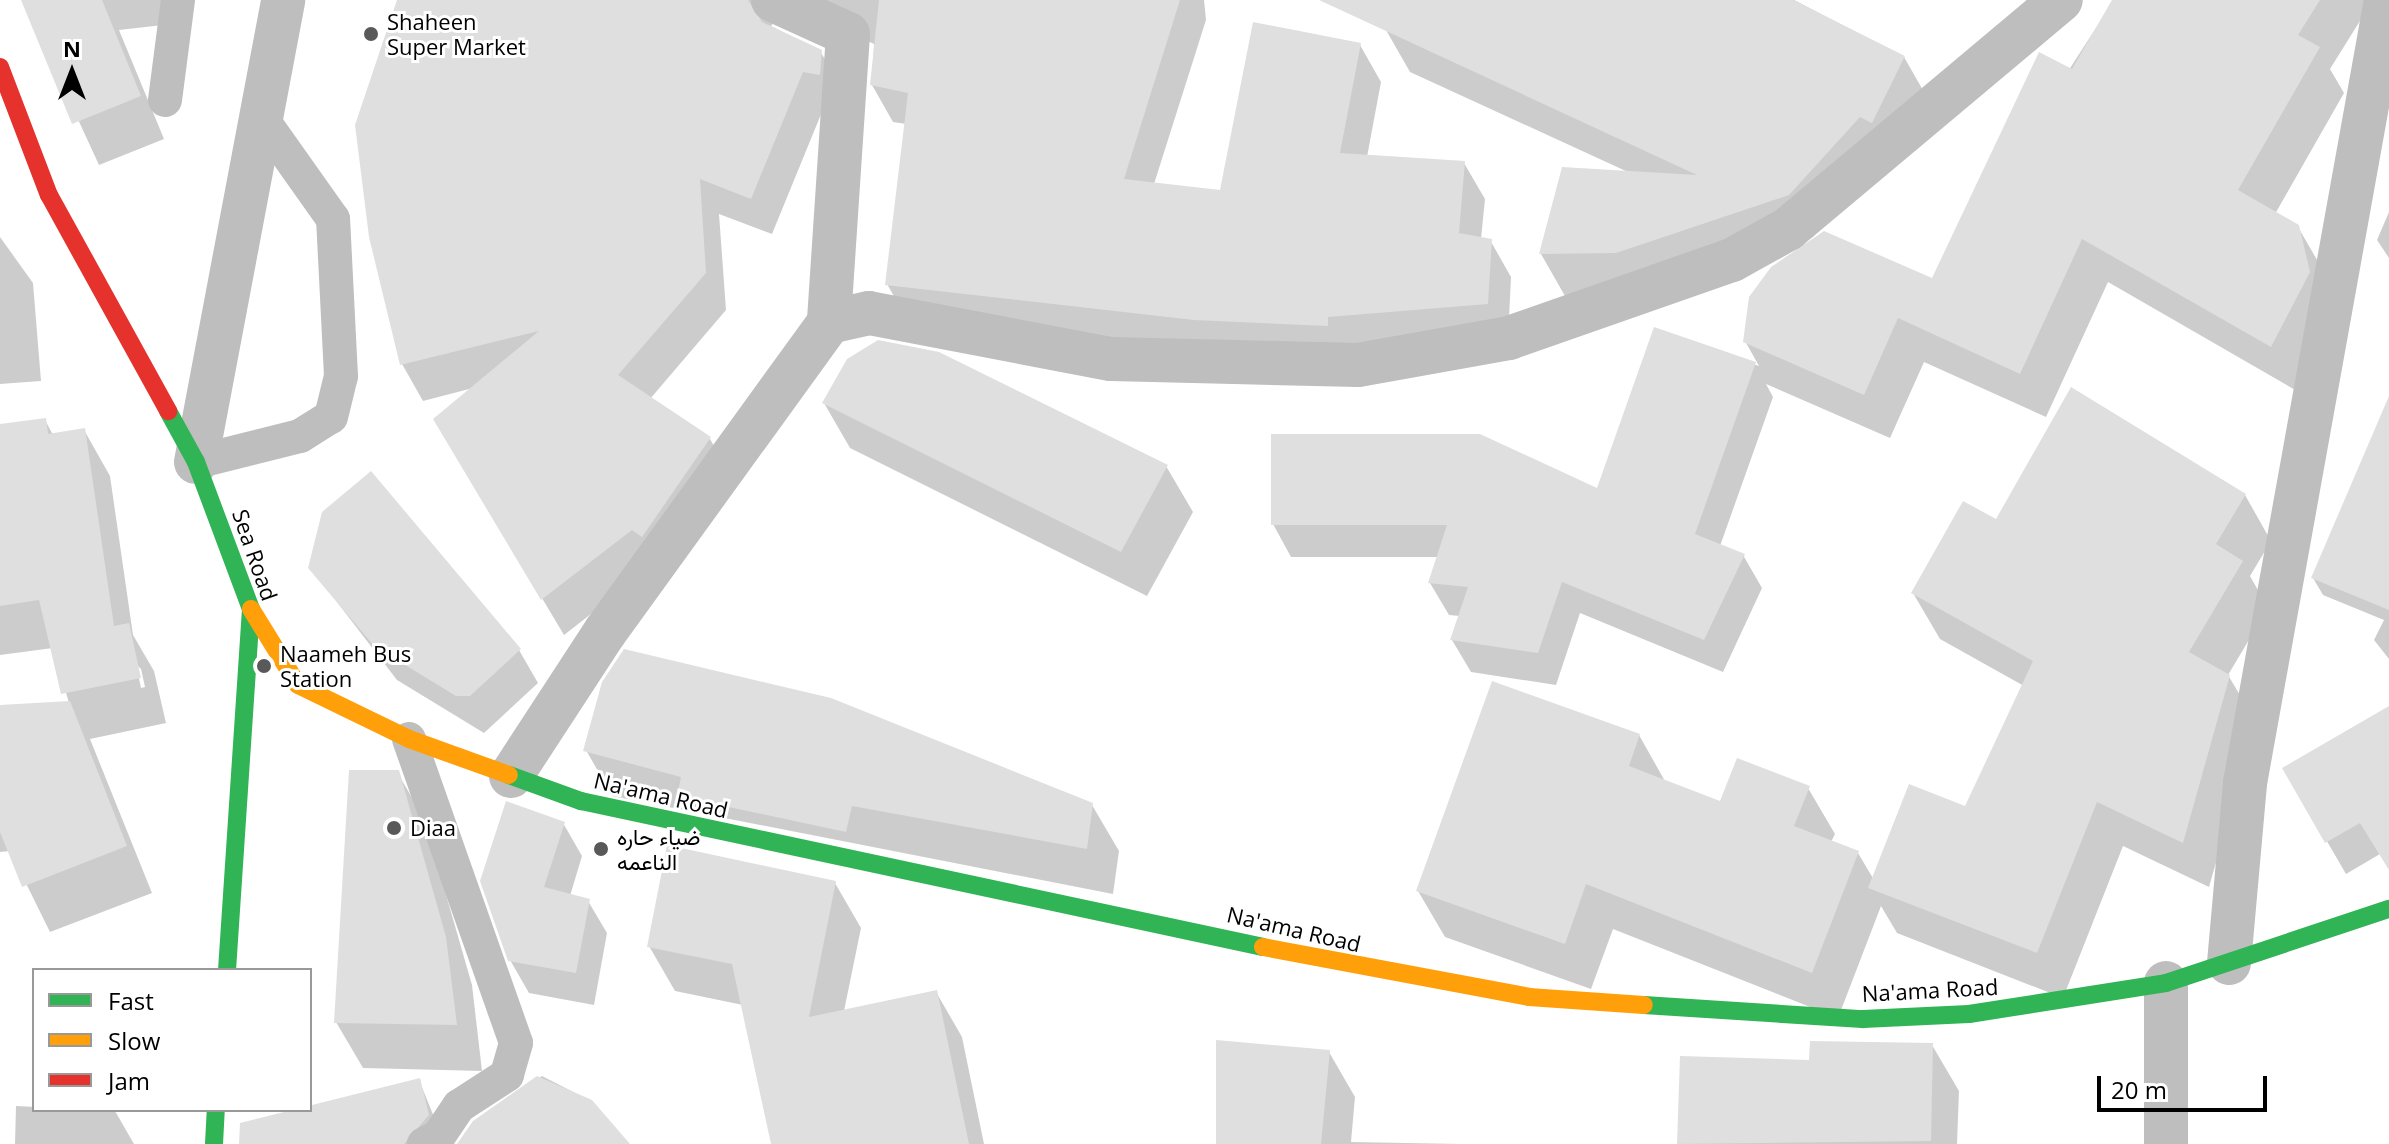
<!DOCTYPE html>
<html>
<head>
<meta charset="utf-8">
<style>
	body { margin:0 }
	#map { position:relative; width:2389px; height:1144px; overflow:hidden; background:#fff; font-family:"Open Sans",Vazirmatn,sans-serif }
	div>[style] { position:absolute }
	.shadow>* { inset:0; background:#0003 }
	.building>* { inset:0; background:#dfdfdf }
	.lane>* { height:34px; margin:-17px; padding:0 17px; transform-origin:17px; border-radius:17px; background:#bebebe }
	.street>* { height:44px; margin:-22px; padding:0 22px; transform-origin:22px; border-radius:22px; background:#bebebe }
	.fast>* { height:18px; margin:-9px; padding:0 9px; transform-origin:9px; border-radius:9px; background:#30b455 }
	.slow>* { height:18px; margin:-9px; padding:0 9px; transform-origin:9px; border-radius:9px; background:#ff9f0a }
	.jam>* { height:18px; margin:-9px; padding:0 9px; transform-origin:9px; border-radius:9px; background:#e5322d }
	.dots>* { width:22px; height:22px; translate:-50% -50%; box-sizing:border-box; border:4px solid #fff; border-radius:50% }
	span { translate:-50% -50%; white-space:nowrap; text-align:center; line-height:1.15; -webkit-text-stroke:6px #fff; paint-order:stroke }
	.poi-label { font-size:22px; color:#000 }
	.left { translate:0 -50%; text-align:left }
	.street-label { font-size:22px; color:#000 }
	.legend { position:absolute; left:32px; top:968px; width:280px; height:144px; box-sizing:border-box; background:#fff; border:2px solid #999; margin:0; padding:10px 14px; list-style:none; font-size:24px; color:#000 }
	.legend li { display:flex; align-items:center; gap:16px; height:40px }
	.legend b { width:40px; border:2px solid #999 }
	.north { position:absolute; left:32px; top:32px; width:80px; height:80px; -webkit-text-stroke:6px #fff; paint-order:stroke; rotate:0deg; font-size:22px; font-weight:700; line-height:32px; text-align:center; color:#000 }
	.north::after { content:''; display:block; margin:auto; width:28px; height:36px; background:#000; clip-path:polygon(50% 0,100% 100%,50% 72%,0 100%) }
	.scale { position:absolute; left:2097px; top:1076px; width:170px; height:36px; box-sizing:border-box; border:4px solid #000; border-top:0; padding-left:10px; font-size:24px; line-height:28px; white-space:nowrap; color:#000; -webkit-text-stroke:6px #fff; paint-order:stroke }
</style>
</head>
<body>
<div id="map">
	<div class="shadow">
		<i style="clip-path:polygon(23px 0,169px 0,172px 24px,119px 30px,164px 139px,99px 165px)"></i>
		<i style="clip-path:polygon(399px 0,1204px 0,1206px 20px,1154px 184px,1221px 192px,1360px 45px,1381px 82px,1367px 157px,1464px 163px,1485px 199px,1481px 239px,1490px 240px,1511px 277px,1508px 340px,1348px 362px,908px 321px,887px 284px,906px 124px,893px 122px,872px 85px,874px 44px,806px 13px,780px 15px,771px 26px,820px 51px,842px 88px,824px 107px,772px 234px,719px 214px,726px 310px,650px 399px,710px 439px,731px 475px,654px 565px,564px 635px,457px 456px,473px 388px,423px 401px,402px 364px)"></i>
		<i style="clip-path:polygon(1400px 0,1794px 0,1904px 57px,1928px 99px,1813px 237px,1565px 296px,1541px 254px,1563px 169px,1628px 172px,1410px 72px,1386px 30px)"></i>
		<i style="clip-path:polygon(2114px 0,2373px 0,2330px 69px,2344px 93px,2275px 214px,2298px 227px,2324px 272px,2297px 391px,2108px 282px,2046px 417px,1924px 362px,1890px 438px,1766px 384px,1773px 397px,1720px 546px,1743px 555px,1762px 588px,1723px 672px,1580px 613px,1556px 685px,1471px 672px,1452px 640px,1460px 616px,1449px 615px,1430px 583px,1439px 557px,1291px 557px,1273px 524px,1598px 491px,1656px 329px,1759px 366px,1745px 341px,1933px 281px)"></i>
		<i style="clip-path:polygon(2389px 212px,2389px 258px,2377px 240px)"></i>
		<i style="clip-path:polygon(0 237px,33px 283px,41px 381px,0 384px)"></i>
		<i style="clip-path:polygon(2389px 401px,2389px 659px,2374px 640px,2384px 620px,2323px 595px,2313px 578px)"></i>
		<i style="clip-path:polygon(824px 403px,1166px 466px,1193px 512px,1147px 596px,850px 448px)"></i>
		<i style="clip-path:polygon(evenodd,45px 420px,53px 435px,84px 430px,110px 476px,133px 635px,154px 671px,166px 723px,90px 739px,152px 893px,50px 932px,10px 851px,0 852px,0 707px,69px 703px,53px 648px,0 655px,0 426px,45px 420px,136px 664px,141px 669px,145px 687px,141px 688px,136px 664px)"></i>
		<i style="clip-path:polygon(2245px 495px,2271px 541px,2250px 576px,2268px 608px,2228px 675px,2256px 722px,2209px 887px,2123px 846px,2063px 998px,1897px 933px,1881px 906px,1838px 1018px,1613px 929px,1591px 989px,1445px 937px,1418px 891px,1639px 735px,1666px 783px,1721px 804px,1808px 788px,1835px 834px,1831px 842px,1858px 853px,1874px 880px,1966px 809px,2024px 686px,1940px 639px,1913px 593px,1997px 522px)"></i>
		<i style="clip-path:polygon(310px 567px,519px 650px,538px 683px,484px 733px,397px 680px)"></i>
		<i style="clip-path:polygon(2389px 708px,2389px 869px,2380px 854px,2346px 874px,2285px 769px)"></i>
		<i style="clip-path:polygon(586px 750px,1092px 805px,1119px 851px,1113px 894px,612px 796px)"></i>
		<i style="clip-path:polygon(397px 772px,424px 818px,472px 985px,482px 1071px,363px 1068px,336px 1022px)"></i>
		<i style="clip-path:polygon(563px 823px,582px 856px,570px 896px,588px 901px,607px 933px,594px 1005px,529px 993px,510px 960px)"></i>
		<i style="clip-path:polygon(835px 883px,861px 928px,844px 1011px,936px 992px,962px 1037px,984px 1144px,773px 1144px,743px 1005px,675px 991px,649px 946px)"></i>
		<i style="clip-path:polygon(1932px 1045px,1959px 1091px,1957px 1144px,1679px 1144px,1682px 1058px,1811px 1063px)"></i>
		<i style="clip-path:polygon(1329px 1052px,1355px 1097px,1351px 1142px,1461px 1144px,1217px 1144px)"></i>
		<i style="clip-path:polygon(542px 1076px,591px 1101px,628px 1144px,458px 1144px,475px 1122px)"></i>
		<i style="clip-path:polygon(419px 1080px,445px 1144px,308px 1144px)"></i>
		<i style="clip-path:polygon(16px 1106px,115px 1111px,134px 1144px,15px 1144px)"></i>
	</div>
	<div class="building">
		<i style="clip-path:polygon(21px 0,102px 0,141px 96px,72px 124px)"></i>
		<i style="clip-path:polygon(397px 0,748px 0,762px 22px,822px 50px,820px 75px,803px 72px,751px 199px,700px 179px,706px 273px,618px 375px,711px 437px,642px 537px,632px 530px,541px 600px,433px 419px,539px 331px,400px 365px,369px 237px,355px 125px)"></i>
		<i style="clip-path:polygon(879px 0,1180px 0,1124px 179px,1220px 190px,1253px 22px,1361px 43px,1340px 153px,1465px 161px,1459px 233px,1492px 239px,1488px 304px,1328px 317px,1328px 326px,1194px 320px,885px 285px,908px 93px,870px 85px)"></i>
		<i style="clip-path:polygon(1319px 0,1793px 0,1905px 56px,1872px 123px,1860px 117px,1789px 195px,1616px 253px,1539px 254px,1562px 167px,1697px 175px)"></i>
		<i style="clip-path:polygon(2112px 0,2320px 0,2298px 35px,2320px 47px,2238px 190px,2299px 225px,2310px 272px,2271px 347px,2082px 239px,2020px 374px,1898px 318px,1864px 395px,1743px 342px,1749px 297px,1771px 267px,1824px 231px,1932px 278px,2039px 52px,2072px 69px)"></i>
		<i style="clip-path:polygon(1654px 327px,1756px 362px,1695px 534px,1745px 554px,1704px 640px,1562px 582px,1538px 653px,1450px 640px,1468px 587px,1428px 583px,1447px 525px,1271px 525px,1271px 434px,1480px 434px,1597px 488px)"></i>
		<i style="clip-path:polygon(878px 340px,939px 352px,1168px 465px,1121px 552px,822px 403px,847px 359px)"></i>
		<i style="clip-path:polygon(2071px 387px,2246px 494px,2216px 544px,2243px 561px,2189px 652px,2230px 675px,2183px 843px,2097px 802px,2037px 953px,1868px 888px,1909px 784px,1965px 806px,2033px 661px,1911px 593px,1963px 501px,1996px 519px)"></i>
		<i style="clip-path:polygon(2389px 396px,2389px 610px,2311px 578px)"></i>
		<i style="clip-path:polygon(46px 418px,48px 434px,85px 428px,114px 626px,129px 623px,141px 678px,61px 694px,39px 600px,0 606px,0 424px)"></i>
		<i style="clip-path:polygon(371px 471px,521px 649px,470px 696px,456px 696px,374px 646px,308px 568px,322px 512px)"></i>
		<i style="clip-path:polygon(624px 649px,831px 698px,1093px 803px,1087px 849px,852px 806px,846px 832px,677px 796px,681px 777px,583px 751px,602px 682px)"></i>
		<i style="clip-path:polygon(1492px 681px,1640px 734px,1629px 766px,1720px 801px,1737px 758px,1810px 786px,1794px 826px,1859px 851px,1812px 973px,1586px 884px,1565px 944px,1416px 891px)"></i>
		<i style="clip-path:polygon(70px 701px,127px 846px,22px 887px,0 832px,0 705px)"></i>
		<i style="clip-path:polygon(2389px 706px,2389px 870px,2360px 823px,2325px 843px,2282px 768px)"></i>
		<i style="clip-path:polygon(349px 770px,399px 770px,446px 937px,457px 1025px,334px 1023px)"></i>
		<i style="clip-path:polygon(506px 801px,565px 822px,544px 887px,590px 899px,576px 973px,508px 961px,480px 881px)"></i>
		<i style="clip-path:polygon(667px 845px,836px 881px,809px 1017px,937px 990px,969px 1144px,771px 1144px,732px 964px,647px 947px)"></i>
		<i style="clip-path:polygon(1216px 1040px,1330px 1050px,1321px 1144px,1216px 1144px)"></i>
		<i style="clip-path:polygon(1810px 1041px,1933px 1043px,1931px 1141px,1677px 1144px,1680px 1056px,1809px 1060px)"></i>
		<i style="clip-path:polygon(537px 1076px,592px 1100px,630px 1144px,457px 1144px,473px 1121px)"></i>
		<i style="clip-path:polygon(420px 1078px,429px 1115px,404px 1144px,239px 1144px,240px 1123px)"></i>
	</div>
	<div class="lane">
		<i style="left:165px;top:100px;width:101px;rotate:-82.6deg"></i>
		<i style="left:196px;top:462px;width:107px;rotate:-14deg"></i>
		<i style="left:300px;top:436px;width:36px;rotate:-32deg"></i>
		<i style="left:331px;top:417px;width:42px;rotate:-76.3deg"></i>
		<i style="left:341px;top:376px;width:157px;rotate:-92.9deg"></i>
		<i style="left:333px;top:219px;width:121px;rotate:-125.3deg"></i>
		<i style="left:409px;top:739px;width:322px;rotate:70.6deg"></i>
		<i style="left:516px;top:1043px;width:33px;rotate:106deg"></i>
		<i style="left:507px;top:1075px;width:57px;rotate:147.1deg"></i>
		<i style="left:459px;top:1106px;width:37px;rotate:124deg"></i>
		<i style="left:438px;top:1137px;width:16px;rotate:153deg"></i>
	</div>
	<div class="street">
		<i style="left:773px;top:0;width:82px;rotate:24.4deg"></i>
		<i style="left:848px;top:34px;width:289px;rotate:93.8deg"></i>
		<i style="left:196px;top:462px;width:470px;rotate:-79.3deg"></i>
		<i style="left:511px;top:776px;width:172px;rotate:-56.9deg"></i>
		<i style="left:605px;top:632px;width:382px;rotate:-54.1deg"></i>
		<i style="left:829px;top:322px;width:41px;rotate:-12.7deg"></i>
		<i style="left:869px;top:313px;width:246px;rotate:10.8deg"></i>
		<i style="left:1111px;top:359px;width:123px;rotate:1.4deg"></i>
		<i style="left:1234px;top:362px;width:124px;rotate:1.4deg"></i>
		<i style="left:1358px;top:365px;width:153px;rotate:-10.1deg"></i>
		<i style="left:1509px;top:338px;width:236px;rotate:-19.3deg"></i>
		<i style="left:1732px;top:260px;width:64px;rotate:-29deg"></i>
		<i style="left:1788px;top:229px;width:356px;rotate:-40deg"></i>
		<i style="left:2229px;top:963px;width:181px;rotate:-84.9deg"></i>
		<i style="left:2245px;top:783px;width:796px;rotate:-79.79deg"></i>
		<i style="left:2166px;top:983px;width:161px;rotate:90deg"></i>
	</div>
	<div class="fast">
		<i style="left:168px;top:411px;width:58px;rotate:61.2deg"></i>
		<i style="left:196px;top:462px;width:157px;rotate:69.5deg"></i>
		<i style="left:251px;top:609px;width:362px;rotate:93.8deg"></i>
		<i style="left:509px;top:775px;width:77px;rotate:19.9deg"></i>
		<i style="left:581px;top:801px;width:697px;rotate:12.08deg"></i>
		<i style="left:1644px;top:1005px;width:219px;rotate:3.7deg"></i>
		<i style="left:1863px;top:1019px;width:106px;rotate:-2.7deg"></i>
		<i style="left:1969px;top:1014px;width:199px;rotate:-8.9deg"></i>
		<i style="left:2166px;top:983px;width:235px;rotate:-18.4deg"></i>
		<i style="left:214px;top:1144px;width:34px;rotate:-87deg"></i>
	</div>
	<div class="slow">
		<i style="left:251px;top:609px;width:89px;rotate:58.3deg"></i>
		<i style="left:298px;top:685px;width:123px;rotate:25.9deg"></i>
		<i style="left:409px;top:739px;width:106px;rotate:19.8deg"></i>
		<i style="left:1263px;top:947px;width:271px;rotate:10.6deg"></i>
		<i style="left:1529px;top:997px;width:115px;rotate:4deg"></i>
	</div>
	<div class="jam">
		<i style="left:0;top:67px;width:137px;rotate:69.1deg"></i>
		<i style="left:49px;top:195px;width:247px;rotate:61.1deg"></i>
	</div>
	<div class="dots">
		<i style="left:371px;top:34px;background:#595959"></i>
		<i style="left:264px;top:666px;background:#595959"></i>
		<i style="left:394px;top:828px;background:#595959"></i>
		<i style="left:601px;top:849px;background:#595959"></i>
	</div>
	<div class="poi-label">
		<span class="left" style="left:387px;top:34px">Shaheen<br>Super Market</span>
		<span class="left" style="left:280px;top:666px">Naameh Bus<br>Station</span>
		<span class="left" style="left:410px;top:828px">Diaa</span>
		<span class="left" style="left:617px;top:849px">ضياء حاره<br>الناعمه</span>
	</div>
	<div class="street-label">
		<span style="left:255px;top:555px;rotate:71deg">Sea Road</span>
		<span style="left:661px;top:795px;rotate:13deg">Na'ama Road</span>
		<span style="left:1294px;top:929px;rotate:13deg">Na'ama Road</span>
		<span style="left:1930px;top:990px;rotate:-3deg">Na'ama Road</span>
	</div>
	<ul class="legend">
	<li><b style="height:10px;background:#30b455"></b>Fast</li>
	<li><b style="height:10px;background:#ff9f0a"></b>Slow</li>
	<li><b style="height:10px;background:#e5322d"></b>Jam</li>
	</ul>
	<div class="north">N</div>
	<div class="scale">20 m</div>
</div>
</body>
</html>
